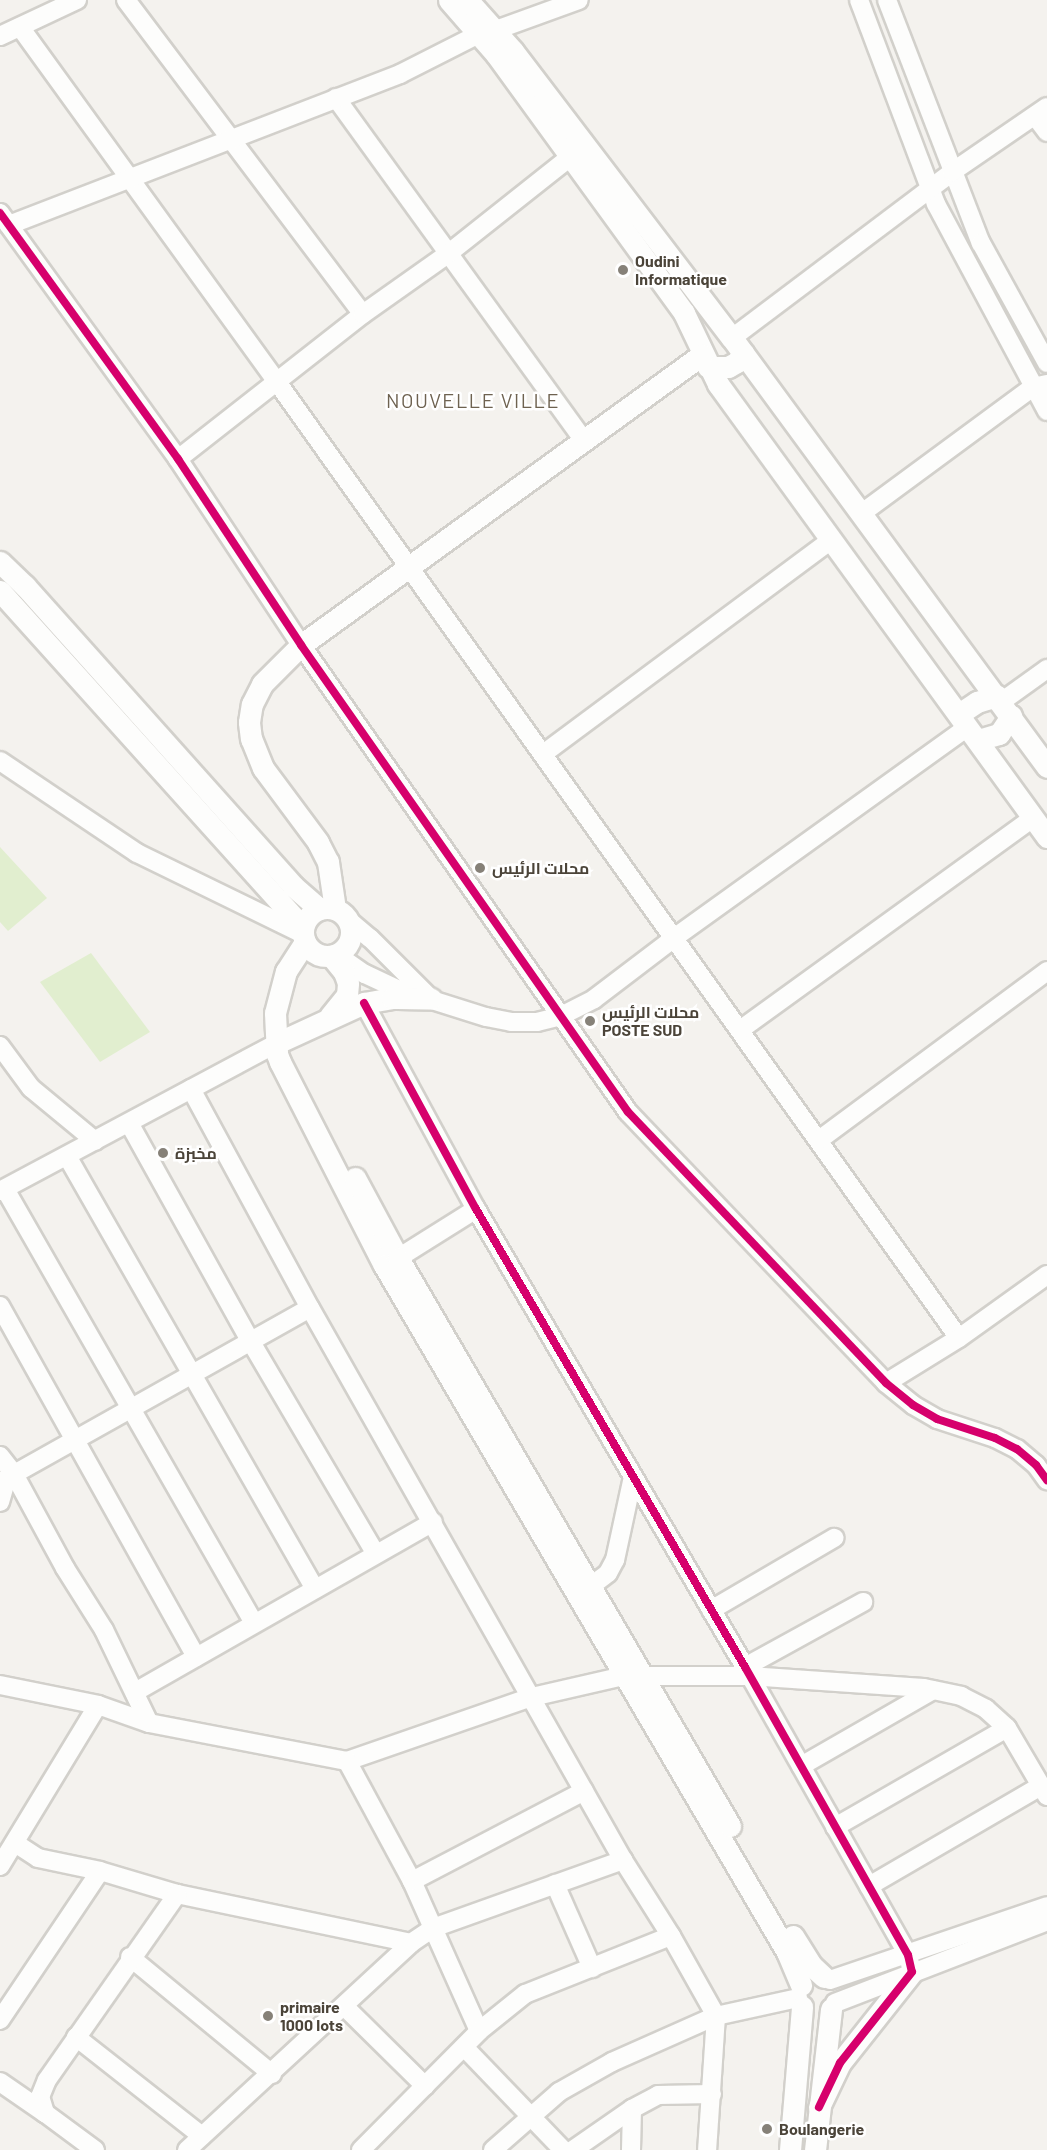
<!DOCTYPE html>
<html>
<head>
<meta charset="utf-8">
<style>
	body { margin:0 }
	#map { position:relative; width:1047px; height:2150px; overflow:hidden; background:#f4f2ee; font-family:Barlow,Cairo,sans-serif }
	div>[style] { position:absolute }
	.green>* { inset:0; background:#e1eecf }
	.roads { filter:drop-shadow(2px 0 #d2d0cb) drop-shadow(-2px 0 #d2d0cb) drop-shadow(0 2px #d2d0cb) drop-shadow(0 -2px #d2d0cb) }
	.minor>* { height:18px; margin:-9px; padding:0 9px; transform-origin:9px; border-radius:9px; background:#fdfdfc }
	.tertiary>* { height:21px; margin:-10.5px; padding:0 10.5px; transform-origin:10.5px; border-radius:10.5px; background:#fdfdfc }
	.tertiary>.ring { margin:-10.5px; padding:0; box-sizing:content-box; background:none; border:21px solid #fdfdfc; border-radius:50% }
	.cycleway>* { height:8px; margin:-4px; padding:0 4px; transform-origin:4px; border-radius:4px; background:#d6006c }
	.dots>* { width:16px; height:16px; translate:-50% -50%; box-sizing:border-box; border:3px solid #fff; border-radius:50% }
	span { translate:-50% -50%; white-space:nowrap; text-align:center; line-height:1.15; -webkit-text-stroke:5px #fff; paint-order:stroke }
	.poi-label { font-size:16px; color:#4b4439; font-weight:700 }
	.left { translate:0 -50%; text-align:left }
	.quarter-label { font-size:20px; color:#6e6250; letter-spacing:1.5px }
</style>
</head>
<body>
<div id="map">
	<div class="green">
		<i style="clip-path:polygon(0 847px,47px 898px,8px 931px,0 922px)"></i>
		<i style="clip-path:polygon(91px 953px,150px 1032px,100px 1062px,40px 982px)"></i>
	</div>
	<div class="roads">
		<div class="minor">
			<i style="left:126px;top:0;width:393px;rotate:53deg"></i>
			<i style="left:859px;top:0;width:218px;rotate:69.3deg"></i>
			<i style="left:936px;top:204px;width:235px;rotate:61.8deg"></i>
			<i style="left:887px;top:0;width:261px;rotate:68.9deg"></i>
			<i style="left:981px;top:243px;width:137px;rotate:61.2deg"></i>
			<i style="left:20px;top:27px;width:438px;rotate:54.1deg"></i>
			<i style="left:277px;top:382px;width:1174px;rotate:54.5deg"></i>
			<i style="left:0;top:36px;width:85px;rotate:-25.1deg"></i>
			<i style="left:336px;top:98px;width:423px;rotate:54.1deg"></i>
			<i style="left:1035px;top:116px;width:20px;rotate:53deg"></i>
			<i style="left:0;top:213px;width:304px;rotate:54.1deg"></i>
			<i style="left:178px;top:459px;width:223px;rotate:56.5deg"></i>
			<i style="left:301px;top:645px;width:570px;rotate:55deg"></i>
			<i style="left:628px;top:1112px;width:374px;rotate:46.4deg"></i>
			<i style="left:886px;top:1383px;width:35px;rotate:39deg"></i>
			<i style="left:913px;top:1405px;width:28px;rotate:30deg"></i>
			<i style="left:937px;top:1419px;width:61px;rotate:18.1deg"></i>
			<i style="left:995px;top:1438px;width:25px;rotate:27deg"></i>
			<i style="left:1017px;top:1449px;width:25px;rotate:40deg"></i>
			<i style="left:1036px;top:1465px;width:19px;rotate:54deg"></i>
			<i style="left:9px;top:225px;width:419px;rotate:-21.1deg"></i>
			<i style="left:400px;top:74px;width:89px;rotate:-26.9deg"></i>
			<i style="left:479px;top:34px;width:17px;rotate:-13deg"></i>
			<i style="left:496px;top:30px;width:88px;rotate:-19.9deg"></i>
			<i style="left:732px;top:338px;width:276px;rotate:-37deg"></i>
			<i style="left:952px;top:172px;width:115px;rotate:-34.4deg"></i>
			<i style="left:178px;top:459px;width:235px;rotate:-38.1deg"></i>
			<i style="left:363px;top:314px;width:105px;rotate:-35.3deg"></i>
			<i style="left:449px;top:253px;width:154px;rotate:-38.4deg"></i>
			<i style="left:862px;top:513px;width:212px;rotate:-36.4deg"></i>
			<i style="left:1033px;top:387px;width:14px;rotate:-12deg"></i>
			<i style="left:1001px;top:702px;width:57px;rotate:-35.7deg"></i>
			<i style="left:543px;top:754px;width:357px;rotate:-36.6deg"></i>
			<i style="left:0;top:761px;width:165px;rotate:33.9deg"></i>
			<i style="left:137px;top:853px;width:185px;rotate:26deg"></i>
			<i style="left:347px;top:919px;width:30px;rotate:40deg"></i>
			<i style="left:370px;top:938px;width:83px;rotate:45deg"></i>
			<i style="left:336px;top:954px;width:35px;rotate:35deg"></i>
			<i style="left:365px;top:974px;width:35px;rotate:25deg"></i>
			<i style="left:397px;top:989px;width:93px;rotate:17.5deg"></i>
			<i style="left:486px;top:1017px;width:25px;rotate:11deg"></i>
			<i style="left:511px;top:1022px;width:26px"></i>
			<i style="left:537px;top:1022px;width:25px;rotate:-14deg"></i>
			<i style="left:561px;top:1016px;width:37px;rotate:-27deg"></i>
			<i style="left:594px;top:999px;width:101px;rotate:-37.3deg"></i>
			<i style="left:674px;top:938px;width:362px;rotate:-35.7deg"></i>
			<i style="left:364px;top:1003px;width:234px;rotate:61.5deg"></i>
			<i style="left:476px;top:1209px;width:531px;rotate:59.57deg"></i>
			<i style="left:745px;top:1667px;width:252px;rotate:60.5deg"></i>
			<i style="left:869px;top:1886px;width:79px;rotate:60.5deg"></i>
			<i style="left:908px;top:1955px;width:17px;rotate:77deg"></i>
			<i style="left:740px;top:1030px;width:362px;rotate:-35.9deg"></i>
			<i style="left:0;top:1046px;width:52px;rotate:53.6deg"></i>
			<i style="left:31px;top:1088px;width:83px;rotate:39.6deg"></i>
			<i style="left:191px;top:1089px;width:249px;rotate:61.5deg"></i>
			<i style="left:310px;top:1308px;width:635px;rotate:60.45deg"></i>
			<i style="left:623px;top:1860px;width:90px;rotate:57.7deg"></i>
			<i style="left:671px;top:1936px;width:92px;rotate:60.6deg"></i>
			<i style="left:716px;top:2016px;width:134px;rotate:93.8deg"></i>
			<i style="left:129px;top:1123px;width:251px;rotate:60.9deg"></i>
			<i style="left:251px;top:1342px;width:246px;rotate:59.5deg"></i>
			<i style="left:819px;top:1140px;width:284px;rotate:-36.5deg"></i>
			<i style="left:67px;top:1156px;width:499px;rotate:60.2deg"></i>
			<i style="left:5px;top:1189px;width:500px;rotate:60.16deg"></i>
			<i style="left:0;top:1191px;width:314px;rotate:-28.1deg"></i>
			<i style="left:398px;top:1258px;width:92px;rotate:-32.1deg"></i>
			<i style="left:0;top:1306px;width:402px;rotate:60.8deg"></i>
			<i style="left:886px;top:1383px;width:86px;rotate:-31.7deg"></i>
			<i style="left:959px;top:1338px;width:108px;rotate:-35.6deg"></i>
			<i style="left:0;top:1456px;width:23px;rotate:52deg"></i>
			<i style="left:14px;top:1474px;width:107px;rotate:61.5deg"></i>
			<i style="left:65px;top:1568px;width:73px;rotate:57.8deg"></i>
			<i style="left:104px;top:1630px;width:103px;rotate:64.2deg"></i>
			<i style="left:0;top:1502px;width:25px;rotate:-74deg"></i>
			<i style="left:7px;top:1478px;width:347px;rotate:-29.3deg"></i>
			<i style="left:591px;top:1586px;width:21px;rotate:-37deg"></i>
			<i style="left:608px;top:1573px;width:15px;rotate:-62deg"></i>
			<i style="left:615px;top:1560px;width:85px;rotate:-77.8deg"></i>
			<i style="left:711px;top:1610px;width:143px;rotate:-30.3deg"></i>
			<i style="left:745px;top:1667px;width:135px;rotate:-28.8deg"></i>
			<i style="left:0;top:1685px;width:100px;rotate:11.5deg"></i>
			<i style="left:98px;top:1705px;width:54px;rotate:19.4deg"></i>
			<i style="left:149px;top:1723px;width:202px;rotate:10.9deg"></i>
			<i style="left:347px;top:1761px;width:196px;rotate:-19.1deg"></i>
			<i style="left:532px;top:1697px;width:94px;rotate:-12.9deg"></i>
			<i style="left:624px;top:1676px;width:125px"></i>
			<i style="left:749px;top:1676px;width:175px;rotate:3.9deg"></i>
			<i style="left:924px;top:1688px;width:38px;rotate:12deg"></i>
			<i style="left:961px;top:1696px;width:28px;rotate:27deg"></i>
			<i style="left:986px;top:1709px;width:28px;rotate:42deg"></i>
			<i style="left:1007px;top:1728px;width:79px;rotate:59.5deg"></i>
			<i style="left:135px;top:1692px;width:343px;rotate:-29.7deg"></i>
			<i style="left:347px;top:1761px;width:136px;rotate:61.6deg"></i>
			<i style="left:412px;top:1881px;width:164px;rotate:65.9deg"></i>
			<i style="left:801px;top:1766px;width:152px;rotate:-29.9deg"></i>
			<i style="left:835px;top:1827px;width:198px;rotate:-29.9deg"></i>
			<i style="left:15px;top:1843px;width:27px;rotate:33deg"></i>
			<i style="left:38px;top:1858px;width:63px;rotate:11.8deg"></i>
			<i style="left:100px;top:1871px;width:80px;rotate:16.6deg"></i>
			<i style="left:177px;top:1894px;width:239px;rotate:11.8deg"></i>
			<i style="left:0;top:1866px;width:188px;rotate:-58.7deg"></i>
			<i style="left:412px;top:1881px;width:194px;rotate:-27.6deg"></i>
			<i style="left:555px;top:1884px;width:92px;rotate:66.2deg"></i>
			<i style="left:869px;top:1886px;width:199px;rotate:-30.2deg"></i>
			<i style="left:130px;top:1957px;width:184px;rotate:39.5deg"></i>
			<i style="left:830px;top:1980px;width:229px;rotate:-18.8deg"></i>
			<i style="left:835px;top:2003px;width:227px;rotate:-21.1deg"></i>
			<i style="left:344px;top:2006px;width:114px;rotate:44.6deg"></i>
			<i style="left:0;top:2020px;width:179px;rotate:-56.1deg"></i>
			<i style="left:76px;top:2037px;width:160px;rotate:38.2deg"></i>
			<i style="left:464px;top:2047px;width:143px;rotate:46.1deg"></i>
			<i style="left:0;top:2082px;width:55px;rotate:34.6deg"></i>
			<i style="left:95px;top:2150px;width:62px;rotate:-143.5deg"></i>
			<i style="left:45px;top:2113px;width:17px;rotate:-107deg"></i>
			<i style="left:40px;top:2097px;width:18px;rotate:-68deg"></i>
			<i style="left:47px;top:2080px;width:227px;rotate:-55deg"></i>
			<i style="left:187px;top:2150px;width:305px;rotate:-42.7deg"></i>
			<i style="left:411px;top:1943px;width:27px;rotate:-34deg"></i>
			<i style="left:433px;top:1928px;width:202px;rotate:-19.7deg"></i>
			<i style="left:361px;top:2150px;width:168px;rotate:-45.2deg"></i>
			<i style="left:479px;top:2031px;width:59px;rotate:-38.8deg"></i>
			<i style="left:525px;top:1994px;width:157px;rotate:-21.7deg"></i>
			<i style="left:493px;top:2150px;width:88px;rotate:-41.3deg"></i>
			<i style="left:559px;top:2092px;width:61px;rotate:-29.5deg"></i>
			<i style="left:612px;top:2062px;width:114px;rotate:-23.9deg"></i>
			<i style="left:716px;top:2016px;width:84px;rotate:-12.4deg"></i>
			<i style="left:573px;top:2150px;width:72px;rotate:-34.8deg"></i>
			<i style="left:632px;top:2109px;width:30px;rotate:-28deg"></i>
			<i style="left:658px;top:2095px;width:54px;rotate:-1.1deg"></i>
			<i style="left:631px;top:2150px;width:41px;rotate:-88.6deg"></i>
		</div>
		<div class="tertiary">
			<i style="left:449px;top:0;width:72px;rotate:49deg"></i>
			<i style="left:496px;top:54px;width:320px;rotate:54deg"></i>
			<i style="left:684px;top:313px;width:79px;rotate:64.4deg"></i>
			<i style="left:718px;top:384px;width:560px;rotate:54.01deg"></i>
			<i style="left:471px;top:4px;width:63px;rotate:48.2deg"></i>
			<i style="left:513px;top:51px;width:361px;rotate:52.7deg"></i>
			<i style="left:732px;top:338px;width:532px;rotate:53.71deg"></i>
			<i style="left:708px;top:367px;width:20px"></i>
			<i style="left:728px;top:367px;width:10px;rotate:-29deg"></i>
			<i style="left:737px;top:362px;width:11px;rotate:-56deg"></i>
			<i style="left:0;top:562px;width:35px;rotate:44deg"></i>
			<i style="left:25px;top:586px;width:402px;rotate:48.2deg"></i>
			<i style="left:293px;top:886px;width:35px;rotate:41deg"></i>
			<i style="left:0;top:591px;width:452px;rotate:48deg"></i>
			<i style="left:959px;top:714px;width:22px;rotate:-34deg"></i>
			<i style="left:977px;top:702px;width:21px;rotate:-17deg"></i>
			<i style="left:978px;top:740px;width:22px;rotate:-16deg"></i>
			<i style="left:999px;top:734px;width:22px;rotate:-56deg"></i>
			<i class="ring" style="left:303px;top:908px;width:27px;height:27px"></i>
			<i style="left:335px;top:909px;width:48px;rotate:-98.5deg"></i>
			<i style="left:328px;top:862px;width:22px;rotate:-117deg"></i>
			<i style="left:318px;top:842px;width:92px;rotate:-126.6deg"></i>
			<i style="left:263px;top:768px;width:31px;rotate:-112deg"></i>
			<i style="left:251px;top:739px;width:17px;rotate:-97deg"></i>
			<i style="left:249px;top:722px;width:18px;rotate:-81deg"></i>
			<i style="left:252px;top:704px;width:22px;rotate:-63deg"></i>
			<i style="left:262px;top:684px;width:55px;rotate:-45deg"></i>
			<i style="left:301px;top:645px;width:495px;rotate:-35.9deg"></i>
			<i style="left:305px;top:942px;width:35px;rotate:123deg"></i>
			<i style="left:286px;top:971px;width:43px;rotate:104.7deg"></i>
			<i style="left:275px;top:1013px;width:41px;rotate:87.2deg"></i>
			<i style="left:277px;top:1054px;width:9px;rotate:69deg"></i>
			<i style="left:280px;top:1062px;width:228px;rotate:62.9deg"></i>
			<i style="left:384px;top:1265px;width:796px;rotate:59.6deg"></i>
			<i style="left:787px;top:1952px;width:36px;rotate:67deg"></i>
			<i style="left:330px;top:1016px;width:27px;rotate:-51deg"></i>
			<i style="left:347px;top:995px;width:12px;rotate:-85deg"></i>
			<i style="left:348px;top:983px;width:12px;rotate:-110deg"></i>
			<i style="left:344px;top:972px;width:21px;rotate:-129deg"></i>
			<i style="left:277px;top:1043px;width:96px;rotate:-24.7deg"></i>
			<i style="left:364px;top:1003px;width:28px;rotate:-10deg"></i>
			<i style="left:392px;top:998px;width:39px;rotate:1deg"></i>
			<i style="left:355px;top:1178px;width:91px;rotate:61.7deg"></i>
			<i style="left:398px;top:1258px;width:658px;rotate:59.69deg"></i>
			<i style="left:793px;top:1936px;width:36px;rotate:58deg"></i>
			<i style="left:812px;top:1966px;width:16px;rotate:43deg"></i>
			<i style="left:819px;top:2107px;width:49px;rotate:-64.5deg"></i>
			<i style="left:840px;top:2063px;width:116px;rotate:-51.6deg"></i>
			<i style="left:790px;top:2150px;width:144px;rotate:-85.2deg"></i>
			<i style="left:815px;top:2150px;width:142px;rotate:-83.5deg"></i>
		</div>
	</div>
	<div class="cycleway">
		<i style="left:0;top:213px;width:304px;rotate:54.1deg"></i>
		<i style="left:178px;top:459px;width:223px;rotate:56.5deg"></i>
		<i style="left:301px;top:645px;width:570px;rotate:55deg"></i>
		<i style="left:628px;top:1112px;width:374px;rotate:46.4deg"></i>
		<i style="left:886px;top:1383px;width:35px;rotate:39deg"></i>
		<i style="left:913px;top:1405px;width:28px;rotate:30deg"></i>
		<i style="left:937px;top:1419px;width:61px;rotate:18.1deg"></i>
		<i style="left:995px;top:1438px;width:25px;rotate:27deg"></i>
		<i style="left:1017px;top:1449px;width:25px;rotate:40deg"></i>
		<i style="left:1036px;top:1465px;width:19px;rotate:54deg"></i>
		<i style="left:364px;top:1003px;width:234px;rotate:61.5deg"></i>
		<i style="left:476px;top:1209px;width:531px;rotate:59.57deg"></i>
		<i style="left:745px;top:1667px;width:331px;rotate:60.5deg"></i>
		<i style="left:908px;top:1955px;width:17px;rotate:77deg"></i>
		<i style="left:912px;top:1972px;width:116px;rotate:128.4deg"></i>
		<i style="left:840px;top:2063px;width:49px;rotate:115.5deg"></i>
	</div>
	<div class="dots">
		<i style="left:623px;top:270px;background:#868178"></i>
		<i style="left:480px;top:868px;background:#868178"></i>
		<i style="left:590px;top:1021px;background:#868178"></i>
		<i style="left:163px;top:1153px;background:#868178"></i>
		<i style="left:268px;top:2016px;background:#868178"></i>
		<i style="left:767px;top:2129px;background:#868178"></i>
	</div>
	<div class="poi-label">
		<span class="left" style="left:635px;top:270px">Oudini<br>Informatique</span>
		<span class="left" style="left:492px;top:868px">محلات الرئيس</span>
		<span class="left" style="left:602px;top:1021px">محلات الرئيس<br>POSTE SUD</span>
		<span class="left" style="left:175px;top:1153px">مخبزة</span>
		<span class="left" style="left:280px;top:2016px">primaire<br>1000 lots</span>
		<span class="left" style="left:779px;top:2129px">Boulangerie</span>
	</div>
	<div class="quarter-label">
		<span style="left:473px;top:400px">NOUVELLE VILLE</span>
	</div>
</div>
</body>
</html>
